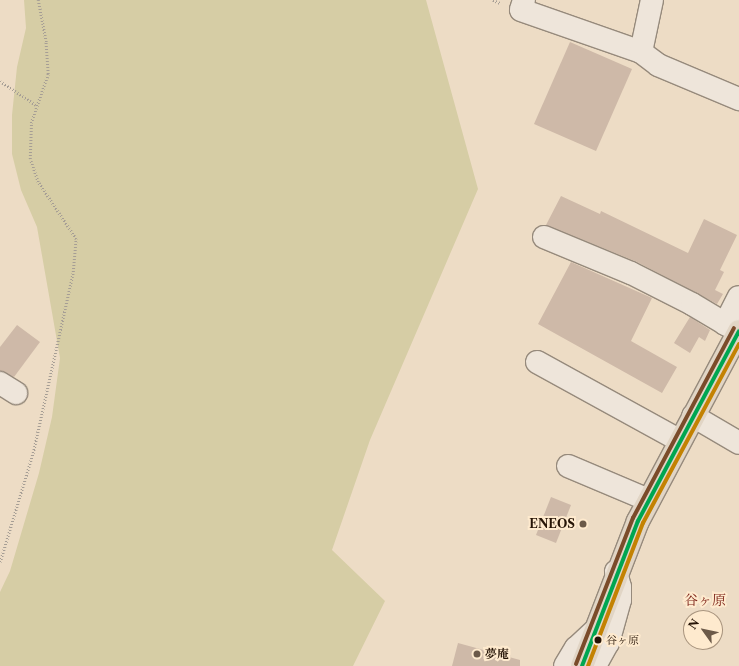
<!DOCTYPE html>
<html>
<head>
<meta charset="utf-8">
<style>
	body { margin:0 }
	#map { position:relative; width:739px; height:666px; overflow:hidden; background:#eddcc5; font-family:"Libre Caslon Text","Noto Serif JP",serif }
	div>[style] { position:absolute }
	.green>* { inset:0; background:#d6cda5 }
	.building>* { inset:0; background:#ceb9a8 }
	.path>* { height:2.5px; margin-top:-1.25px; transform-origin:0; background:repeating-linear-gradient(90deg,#a69e95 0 1px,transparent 0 3px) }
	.roads { filter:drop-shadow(1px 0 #968a7c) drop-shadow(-1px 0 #968a7c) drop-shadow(0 1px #968a7c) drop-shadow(0 -1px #968a7c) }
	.minor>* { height:22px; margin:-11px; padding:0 11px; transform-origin:11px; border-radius:11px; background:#eee5da }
	.highway>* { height:22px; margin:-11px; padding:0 11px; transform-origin:11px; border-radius:11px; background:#e1d5c5 }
	.bus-1>* { height:4px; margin:-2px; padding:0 2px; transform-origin:2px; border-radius:2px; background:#00a651 }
	.bus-2>* { height:4px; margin:-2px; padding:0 2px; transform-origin:2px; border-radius:2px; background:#c38202 }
	.bus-3>* { height:4px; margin:-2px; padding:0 2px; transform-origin:2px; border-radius:2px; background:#7a4b2a }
	.dots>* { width:11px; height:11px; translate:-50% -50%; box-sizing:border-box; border:2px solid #feeace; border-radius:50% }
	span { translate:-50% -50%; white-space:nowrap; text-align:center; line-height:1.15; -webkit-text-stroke:4px #feeace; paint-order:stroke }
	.bus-label { font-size:11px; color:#261406 }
	.left { translate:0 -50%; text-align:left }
	.poi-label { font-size:12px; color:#261406; font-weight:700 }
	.right { translate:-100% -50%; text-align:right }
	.quarter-label { font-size:14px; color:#7a1f14 }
	.north { position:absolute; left:683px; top:610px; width:40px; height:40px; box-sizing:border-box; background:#feeace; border:1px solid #a8947e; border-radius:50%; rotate:303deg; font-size:11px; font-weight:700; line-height:16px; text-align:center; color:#261406 }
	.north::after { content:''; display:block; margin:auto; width:14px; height:18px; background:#6c5a49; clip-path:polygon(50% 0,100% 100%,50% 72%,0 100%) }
</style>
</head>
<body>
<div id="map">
	<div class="green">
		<i style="clip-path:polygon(24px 0,426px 0,478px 189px,370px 440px,332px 550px,385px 601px,353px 666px,0 666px,0 592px,10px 571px,39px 473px,52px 417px,60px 358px,37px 227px,21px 190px,12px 154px,12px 115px,17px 67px,26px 28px)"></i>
	</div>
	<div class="building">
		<i style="clip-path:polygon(570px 42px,632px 69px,596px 151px,534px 124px)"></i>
		<i style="clip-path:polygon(561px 196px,600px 214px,601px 211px,688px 253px,704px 219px,737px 235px,720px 270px,724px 272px,715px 290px,723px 294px,717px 304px,637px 262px,546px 225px)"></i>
		<i style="clip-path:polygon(571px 262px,652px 298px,631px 341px,677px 367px,662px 393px,538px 324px)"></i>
		<i style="clip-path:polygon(690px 317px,710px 330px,705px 341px,699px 337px,690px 353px,674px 343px)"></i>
		<i style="clip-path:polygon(17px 325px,40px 342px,14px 377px,0 371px,0 347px)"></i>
		<i style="clip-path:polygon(551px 497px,571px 505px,556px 543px,536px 535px)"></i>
		<i style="clip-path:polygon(458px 643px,520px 660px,520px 666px,452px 666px)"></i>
	</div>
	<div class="path">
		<i style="left:493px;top:0;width:8px;rotate:23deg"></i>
		<i style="left:0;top:81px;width:43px;rotate:33.7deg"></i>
		<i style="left:0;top:562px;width:114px;rotate:-73.2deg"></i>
		<i style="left:33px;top:453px;width:185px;rotate:-77.5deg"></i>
		<i style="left:73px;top:272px;width:33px;rotate:-85deg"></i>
		<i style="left:76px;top:239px;width:69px;rotate:-123.7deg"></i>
		<i style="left:38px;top:182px;width:24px;rotate:-109deg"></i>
		<i style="left:30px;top:159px;width:36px;rotate:-88deg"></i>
		<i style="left:31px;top:123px;width:52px;rotate:-70.9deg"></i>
		<i style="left:48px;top:74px;width:32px;rotate:-94deg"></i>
		<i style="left:46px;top:42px;width:43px;rotate:-100.8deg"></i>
	</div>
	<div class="roads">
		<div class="minor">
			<i style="left:524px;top:0;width:10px;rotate:107deg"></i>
			<i style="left:521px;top:10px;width:127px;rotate:19.3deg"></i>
			<i style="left:641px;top:52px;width:21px;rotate:37deg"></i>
			<i style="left:658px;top:65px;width:88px;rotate:22.8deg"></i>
			<i style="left:641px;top:52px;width:53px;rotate:-78.1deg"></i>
			<i style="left:544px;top:237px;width:94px;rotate:22.5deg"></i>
			<i style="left:631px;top:273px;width:68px;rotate:26.9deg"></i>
			<i style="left:692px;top:304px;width:55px;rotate:30.8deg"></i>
			<i style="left:725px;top:324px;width:30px;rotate:-63deg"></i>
			<i style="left:537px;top:362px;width:162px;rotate:28.8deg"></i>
			<i style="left:0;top:383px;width:19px;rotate:32deg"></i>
			<i style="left:693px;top:416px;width:53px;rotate:30.4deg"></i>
			<i style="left:568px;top:466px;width:87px;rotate:23deg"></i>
			<i style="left:565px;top:666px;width:21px;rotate:-59deg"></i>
			<i style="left:576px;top:648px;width:25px;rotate:-43deg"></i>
			<i style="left:595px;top:666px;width:26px;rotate:-61deg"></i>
			<i style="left:608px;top:643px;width:45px;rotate:-74.4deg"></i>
			<i style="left:620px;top:600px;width:13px;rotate:-90deg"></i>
			<i style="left:620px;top:587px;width:16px;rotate:-105deg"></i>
		</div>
		<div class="highway">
			<i style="left:582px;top:666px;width:155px;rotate:-68.9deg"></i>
			<i style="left:638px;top:521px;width:215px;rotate:-62deg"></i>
		</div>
	</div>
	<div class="bus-1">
		<i style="left:582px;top:666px;width:155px;rotate:-68.9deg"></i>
		<i style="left:638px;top:521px;width:215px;rotate:-62deg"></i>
	</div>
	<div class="bus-2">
		<i style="left:588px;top:666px;width:153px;rotate:-69deg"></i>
		<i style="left:643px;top:523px;width:203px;rotate:-61.8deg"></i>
	</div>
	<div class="bus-3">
		<i style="left:576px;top:664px;width:157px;rotate:-68.7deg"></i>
		<i style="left:633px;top:518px;width:215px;rotate:-62deg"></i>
	</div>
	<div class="dots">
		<i style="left:583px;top:524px;background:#6c5a49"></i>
		<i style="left:598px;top:640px;background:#261406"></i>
		<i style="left:477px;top:654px;background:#6c5a49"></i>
	</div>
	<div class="bus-label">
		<span class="left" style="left:606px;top:640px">谷ヶ原</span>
	</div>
	<div class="poi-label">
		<span class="right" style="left:575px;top:524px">ENEOS</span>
		<span class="left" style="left:485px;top:654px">夢庵</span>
	</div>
	<div class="quarter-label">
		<span style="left:705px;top:600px">谷ヶ原</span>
	</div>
	<div class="north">N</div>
</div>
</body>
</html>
